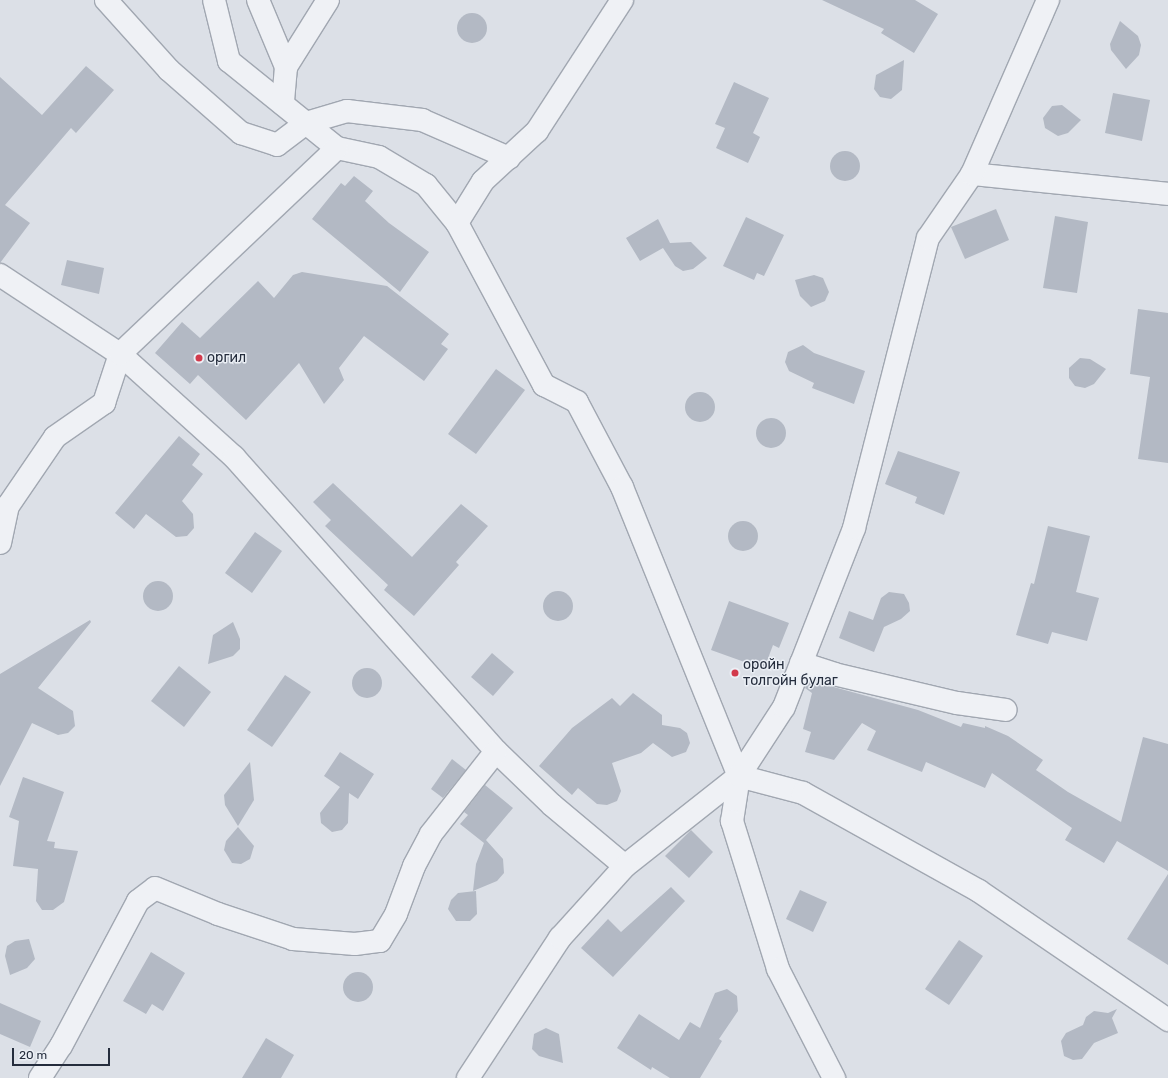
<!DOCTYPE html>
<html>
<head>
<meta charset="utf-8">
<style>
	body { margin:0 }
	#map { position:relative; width:1168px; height:1078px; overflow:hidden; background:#dce0e7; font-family:Rubik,sans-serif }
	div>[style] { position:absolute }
	.building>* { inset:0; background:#b3b9c4 }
	.round { border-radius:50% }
	.roads { filter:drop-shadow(1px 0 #a1a7b1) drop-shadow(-1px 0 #a1a7b1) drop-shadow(0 1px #a1a7b1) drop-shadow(0 -1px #a1a7b1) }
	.minor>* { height:22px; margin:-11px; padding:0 11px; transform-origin:11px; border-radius:11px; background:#eff1f5 }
	.dots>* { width:11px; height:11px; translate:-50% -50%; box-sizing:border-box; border:2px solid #ebeff5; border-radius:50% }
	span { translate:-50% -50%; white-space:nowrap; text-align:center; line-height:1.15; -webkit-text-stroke:3px #ebeff5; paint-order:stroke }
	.poi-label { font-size:14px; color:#252d3d }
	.left { translate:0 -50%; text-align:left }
	.scale { position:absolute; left:12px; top:1048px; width:98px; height:18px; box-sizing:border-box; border:2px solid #252d3d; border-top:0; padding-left:5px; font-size:12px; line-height:14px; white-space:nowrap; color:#252d3d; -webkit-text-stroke:3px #ebeff5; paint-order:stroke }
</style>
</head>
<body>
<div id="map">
	<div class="building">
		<i style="clip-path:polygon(822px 0,915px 0,938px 14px,914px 53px,881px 33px,884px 29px)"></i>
		<i class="round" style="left:457px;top:13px;width:30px;height:30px"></i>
		<i style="clip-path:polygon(1120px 21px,1138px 36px,1141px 45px,1139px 55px,1126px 69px,1111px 50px,1110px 44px)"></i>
		<i style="clip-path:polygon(904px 60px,902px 90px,891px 99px,880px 97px,874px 89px,876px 75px)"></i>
		<i style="clip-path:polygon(86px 66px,114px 90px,76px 133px,71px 128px,5px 205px,30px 223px,0 263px,0 77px,42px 115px)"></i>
		<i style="clip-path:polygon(734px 82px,769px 98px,753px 133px,760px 137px,748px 163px,716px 148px,725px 128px,715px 124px)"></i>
		<i style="clip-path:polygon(1113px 93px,1150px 100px,1142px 141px,1105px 133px)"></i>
		<i style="clip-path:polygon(1062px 105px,1081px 120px,1068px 133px,1058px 136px,1045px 128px,1043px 118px,1052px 106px)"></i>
		<i class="round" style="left:830px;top:151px;width:30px;height:30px"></i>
		<i style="clip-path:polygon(354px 176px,373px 191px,365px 201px,389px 223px,429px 252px,400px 292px,312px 219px,341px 183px,345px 186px)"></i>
		<i style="clip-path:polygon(996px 209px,1009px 240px,965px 259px,951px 227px)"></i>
		<i style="clip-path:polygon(1055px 216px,1088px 222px,1077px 293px,1043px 288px)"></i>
		<i style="clip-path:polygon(746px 217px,784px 235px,764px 276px,757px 273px,754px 280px,723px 266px)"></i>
		<i style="clip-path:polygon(658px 219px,670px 243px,691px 242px,707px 258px,693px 269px,683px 271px,675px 266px,663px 248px,640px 261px,626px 238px)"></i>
		<i style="clip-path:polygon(67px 260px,104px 268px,99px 294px,61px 285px)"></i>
		<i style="clip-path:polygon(302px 272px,387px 286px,449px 334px,441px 344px,448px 349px,424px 381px,364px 336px,339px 368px,344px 380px,324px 404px,299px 363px,246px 420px,198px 375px,190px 384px,155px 353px,182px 322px,200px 338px,258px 281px,274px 298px,293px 275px)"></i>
		<i style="clip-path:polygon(814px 275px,823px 278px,829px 292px,825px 301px,811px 307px,800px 296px,795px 280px)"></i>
		<i style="clip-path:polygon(1138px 309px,1168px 313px,1168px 463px,1138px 459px,1150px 377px,1130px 374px)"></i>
		<i style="clip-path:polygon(803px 345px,814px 353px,865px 371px,854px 404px,812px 388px,814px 383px,789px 371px,785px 362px,788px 352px)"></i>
		<i style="clip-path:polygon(1080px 358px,1090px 359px,1106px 369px,1094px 384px,1085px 388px,1075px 386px,1069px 378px,1069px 368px)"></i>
		<i style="clip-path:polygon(496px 369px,525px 390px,476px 454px,448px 434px)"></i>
		<i class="round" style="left:685px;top:392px;width:30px;height:30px"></i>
		<i class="round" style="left:756px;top:418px;width:30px;height:30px"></i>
		<i style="clip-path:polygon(179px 436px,200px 454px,192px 465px,203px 474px,182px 501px,193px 514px,194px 528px,187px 536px,176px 537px,146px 514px,134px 529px,115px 513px)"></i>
		<i style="clip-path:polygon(898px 451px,960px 472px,944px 515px,915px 503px,917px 497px,885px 484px)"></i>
		<i style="clip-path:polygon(333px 483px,412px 557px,461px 504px,488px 526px,456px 562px,459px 565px,414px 616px,384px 590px,388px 585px,325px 526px,331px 520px,313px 502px)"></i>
		<i class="round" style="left:728px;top:521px;width:30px;height:30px"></i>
		<i style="clip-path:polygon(1048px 526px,1090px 536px,1076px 592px,1099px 598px,1087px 641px,1052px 632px,1048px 644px,1016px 635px,1031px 583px,1034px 584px)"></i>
		<i style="clip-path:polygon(255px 532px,282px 551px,252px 593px,225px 573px)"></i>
		<i class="round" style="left:143px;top:581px;width:30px;height:30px"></i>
		<i class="round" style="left:543px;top:591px;width:30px;height:30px"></i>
		<i style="clip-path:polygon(889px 592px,904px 594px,909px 603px,910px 611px,901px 619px,884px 627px,874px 652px,839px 638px,849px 611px,873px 620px,881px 598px)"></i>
		<i style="clip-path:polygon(729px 601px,789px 623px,779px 648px,773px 645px,764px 669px,711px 650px)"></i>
		<i style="clip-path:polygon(90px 620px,91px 622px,38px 688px,73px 711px,75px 726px,68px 733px,58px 735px,32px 723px,0 786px,0 674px)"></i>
		<i style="clip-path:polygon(233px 622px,240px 639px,240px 649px,233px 656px,208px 664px,213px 635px)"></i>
		<i style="clip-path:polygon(492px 653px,514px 672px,493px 696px,471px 677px)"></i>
		<i style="clip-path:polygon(179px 666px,211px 692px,184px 727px,151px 701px)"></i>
		<i class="round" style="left:352px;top:668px;width:30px;height:30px"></i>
		<i style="clip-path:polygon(285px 675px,311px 692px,272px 747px,247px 730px)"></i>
		<i style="clip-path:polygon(808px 680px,918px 710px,961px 727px,963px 723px,985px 728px,985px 726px,1008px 736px,1043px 760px,1036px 770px,1068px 792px,1121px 822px,1143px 737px,1168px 744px,1168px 871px,1117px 841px,1104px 863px,1065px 840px,1072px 828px,992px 773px,985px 788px,926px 762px,922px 772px,867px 750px,876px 731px,862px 723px,834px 760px,805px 752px,811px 732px,803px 729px,812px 693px,805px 688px)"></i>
		<i style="clip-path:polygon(633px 693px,662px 715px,662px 725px,680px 728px,687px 733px,690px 743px,686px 752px,672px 757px,653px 743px,641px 753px,612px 763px,621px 791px,617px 801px,607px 805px,597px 804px,578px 788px,572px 795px,539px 766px,572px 728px,612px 698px,620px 706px)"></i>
		<i style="clip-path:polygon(340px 752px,374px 774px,358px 799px,349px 793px,348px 823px,342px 830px,332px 832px,321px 823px,320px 813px,340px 787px,324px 776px)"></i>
		<i style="clip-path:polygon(452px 759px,466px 770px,443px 798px,431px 789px)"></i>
		<i style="clip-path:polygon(250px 762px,254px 800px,238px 826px,225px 805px,224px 795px)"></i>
		<i style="clip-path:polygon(23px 777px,64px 792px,47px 841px,55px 842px,54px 848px,78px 851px,64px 902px,53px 910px,42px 910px,36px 901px,38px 869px,13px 866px,19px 821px,9px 817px)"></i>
		<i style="clip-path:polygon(485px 785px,513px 808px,486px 840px,503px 859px,504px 873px,497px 881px,473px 891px,476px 864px,484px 843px,460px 824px,468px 815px,464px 812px)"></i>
		<i style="clip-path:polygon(238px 827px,254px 846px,250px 859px,241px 864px,232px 863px,224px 850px,226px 841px)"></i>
		<i style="clip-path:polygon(691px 830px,713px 852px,689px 878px,665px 856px)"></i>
		<i style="clip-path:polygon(1168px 874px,1168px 965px,1127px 939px)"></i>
		<i style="clip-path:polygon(671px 887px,685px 901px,613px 977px,581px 948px,608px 919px,621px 932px)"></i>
		<i style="clip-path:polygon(800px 890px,827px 902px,813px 932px,786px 919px)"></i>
		<i style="clip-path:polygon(476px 891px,477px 914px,470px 921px,456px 921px,448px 909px,451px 900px,458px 893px)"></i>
		<i style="clip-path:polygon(29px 939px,35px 959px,27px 968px,10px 975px,5px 956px,7px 946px,15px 941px)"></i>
		<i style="clip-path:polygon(959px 940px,983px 956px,949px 1005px,925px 989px)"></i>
		<i style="clip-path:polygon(151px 952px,185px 973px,163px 1011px,152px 1004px,146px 1014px,123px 1001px)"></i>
		<i class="round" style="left:343px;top:972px;width:30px;height:30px"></i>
		<i style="clip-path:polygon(727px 989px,737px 996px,738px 1011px,719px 1039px,722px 1041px,700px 1078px,670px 1078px,652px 1067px,651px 1070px,617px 1048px,639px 1014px,679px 1040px,690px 1022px,700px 1028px,715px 993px)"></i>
		<i style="clip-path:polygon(0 1003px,41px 1021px,30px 1047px,0 1034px)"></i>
		<i style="clip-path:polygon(1117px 1009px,1112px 1018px,1118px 1033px,1094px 1043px,1082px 1059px,1073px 1060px,1064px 1056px,1061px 1041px,1066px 1033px,1083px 1025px,1086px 1017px,1094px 1011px,1108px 1013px)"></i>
		<i style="clip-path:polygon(546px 1028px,559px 1034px,563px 1063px,539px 1056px,532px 1049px,534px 1034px)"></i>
		<i style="clip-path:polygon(266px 1038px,294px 1055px,281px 1078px,242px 1078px)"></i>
	</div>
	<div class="roads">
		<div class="minor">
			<i style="left:106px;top:0;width:94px;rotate:48deg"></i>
			<i style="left:169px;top:70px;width:96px;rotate:41.2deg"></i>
			<i style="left:241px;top:133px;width:38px;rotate:18deg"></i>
			<i style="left:277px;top:145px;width:36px;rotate:-37deg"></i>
			<i style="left:306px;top:123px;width:43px;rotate:-16.3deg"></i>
			<i style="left:347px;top:111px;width:76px;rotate:6.8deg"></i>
			<i style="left:422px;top:120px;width:95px;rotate:23.6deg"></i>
			<i style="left:214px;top:0;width:63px;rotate:76.2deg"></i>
			<i style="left:229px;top:61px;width:139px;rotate:38.9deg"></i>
			<i style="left:337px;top:148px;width:43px;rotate:12.1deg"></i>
			<i style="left:379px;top:157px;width:55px;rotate:30.8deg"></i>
			<i style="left:426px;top:185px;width:49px;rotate:50.8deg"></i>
			<i style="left:457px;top:223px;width:184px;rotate:61.8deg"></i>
			<i style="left:544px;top:385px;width:37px;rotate:27deg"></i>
			<i style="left:577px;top:402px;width:96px;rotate:62.1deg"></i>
			<i style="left:622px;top:487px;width:312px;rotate:68deg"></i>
			<i style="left:258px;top:0;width:73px;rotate:67.3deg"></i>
			<i style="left:286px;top:67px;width:37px;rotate:95deg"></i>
			<i style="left:286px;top:67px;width:79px;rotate:-57.9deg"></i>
			<i style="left:972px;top:174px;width:197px;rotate:5.8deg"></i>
			<i style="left:457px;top:223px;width:49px;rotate:-58.2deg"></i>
			<i style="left:483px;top:181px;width:74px;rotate:-42.8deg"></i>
			<i style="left:537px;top:131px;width:156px;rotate:-57deg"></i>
			<i style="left:0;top:275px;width:144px;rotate:33.4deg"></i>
			<i style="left:120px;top:354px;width:154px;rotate:42.1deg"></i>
			<i style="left:234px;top:457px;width:394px;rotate:48.3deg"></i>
			<i style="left:496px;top:751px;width:78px;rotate:44deg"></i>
			<i style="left:552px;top:805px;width:95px;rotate:39.9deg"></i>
			<i style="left:625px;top:866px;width:145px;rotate:-38.3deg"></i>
			<i style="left:739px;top:776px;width:46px;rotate:98.8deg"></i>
			<i style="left:732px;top:821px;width:155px;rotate:72.7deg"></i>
			<i style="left:778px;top:969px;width:123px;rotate:62.8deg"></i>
			<i style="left:0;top:543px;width:38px;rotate:-78deg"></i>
			<i style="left:8px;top:506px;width:83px;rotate:-55.7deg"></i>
			<i style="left:55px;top:437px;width:60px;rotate:-34.8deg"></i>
			<i style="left:104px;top:403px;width:52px;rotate:-71.9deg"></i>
			<i style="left:120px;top:354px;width:299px;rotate:-43.5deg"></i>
			<i style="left:801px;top:663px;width:35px;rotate:18deg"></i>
			<i style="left:834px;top:674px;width:126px;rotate:13.3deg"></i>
			<i style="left:957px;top:703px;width:49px;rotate:8.1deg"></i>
			<i style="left:739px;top:776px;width:82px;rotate:-56.9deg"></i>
			<i style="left:784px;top:707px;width:192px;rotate:-68.6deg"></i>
			<i style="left:854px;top:528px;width:299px;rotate:-75.7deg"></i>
			<i style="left:928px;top:238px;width:78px;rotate:-55.5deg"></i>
			<i style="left:972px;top:174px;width:190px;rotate:-66.4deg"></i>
			<i style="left:739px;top:776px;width:66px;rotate:14.9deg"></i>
			<i style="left:803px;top:793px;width:201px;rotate:29.1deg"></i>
			<i style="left:979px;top:891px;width:229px;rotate:34.3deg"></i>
			<i style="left:40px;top:1078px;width:38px;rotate:-57deg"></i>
			<i style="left:61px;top:1046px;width:164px;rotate:-62deg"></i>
			<i style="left:138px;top:901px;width:21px;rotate:-37deg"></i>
			<i style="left:155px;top:888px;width:68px;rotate:22.4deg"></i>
			<i style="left:218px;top:914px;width:79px;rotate:18.4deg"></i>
			<i style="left:293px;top:939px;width:62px;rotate:4.6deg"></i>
			<i style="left:355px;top:944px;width:25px;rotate:-7deg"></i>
			<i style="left:380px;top:941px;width:31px;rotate:-59deg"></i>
			<i style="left:396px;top:914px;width:51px;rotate:-69.4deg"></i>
			<i style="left:414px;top:866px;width:36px;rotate:-62deg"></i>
			<i style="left:431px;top:834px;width:105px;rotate:-51.9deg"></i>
			<i style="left:468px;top:1078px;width:168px;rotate:-56.7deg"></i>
			<i style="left:560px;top:938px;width:97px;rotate:-47.9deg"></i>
		</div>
	</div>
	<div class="dots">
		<i style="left:199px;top:358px;background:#d23a4c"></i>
		<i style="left:735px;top:673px;background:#d23a4c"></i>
	</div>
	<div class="poi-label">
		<span class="left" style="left:207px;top:358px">оргил</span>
		<span class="left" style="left:743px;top:673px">оройн<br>толгойн булаг</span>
	</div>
	<div class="scale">20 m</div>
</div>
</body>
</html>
